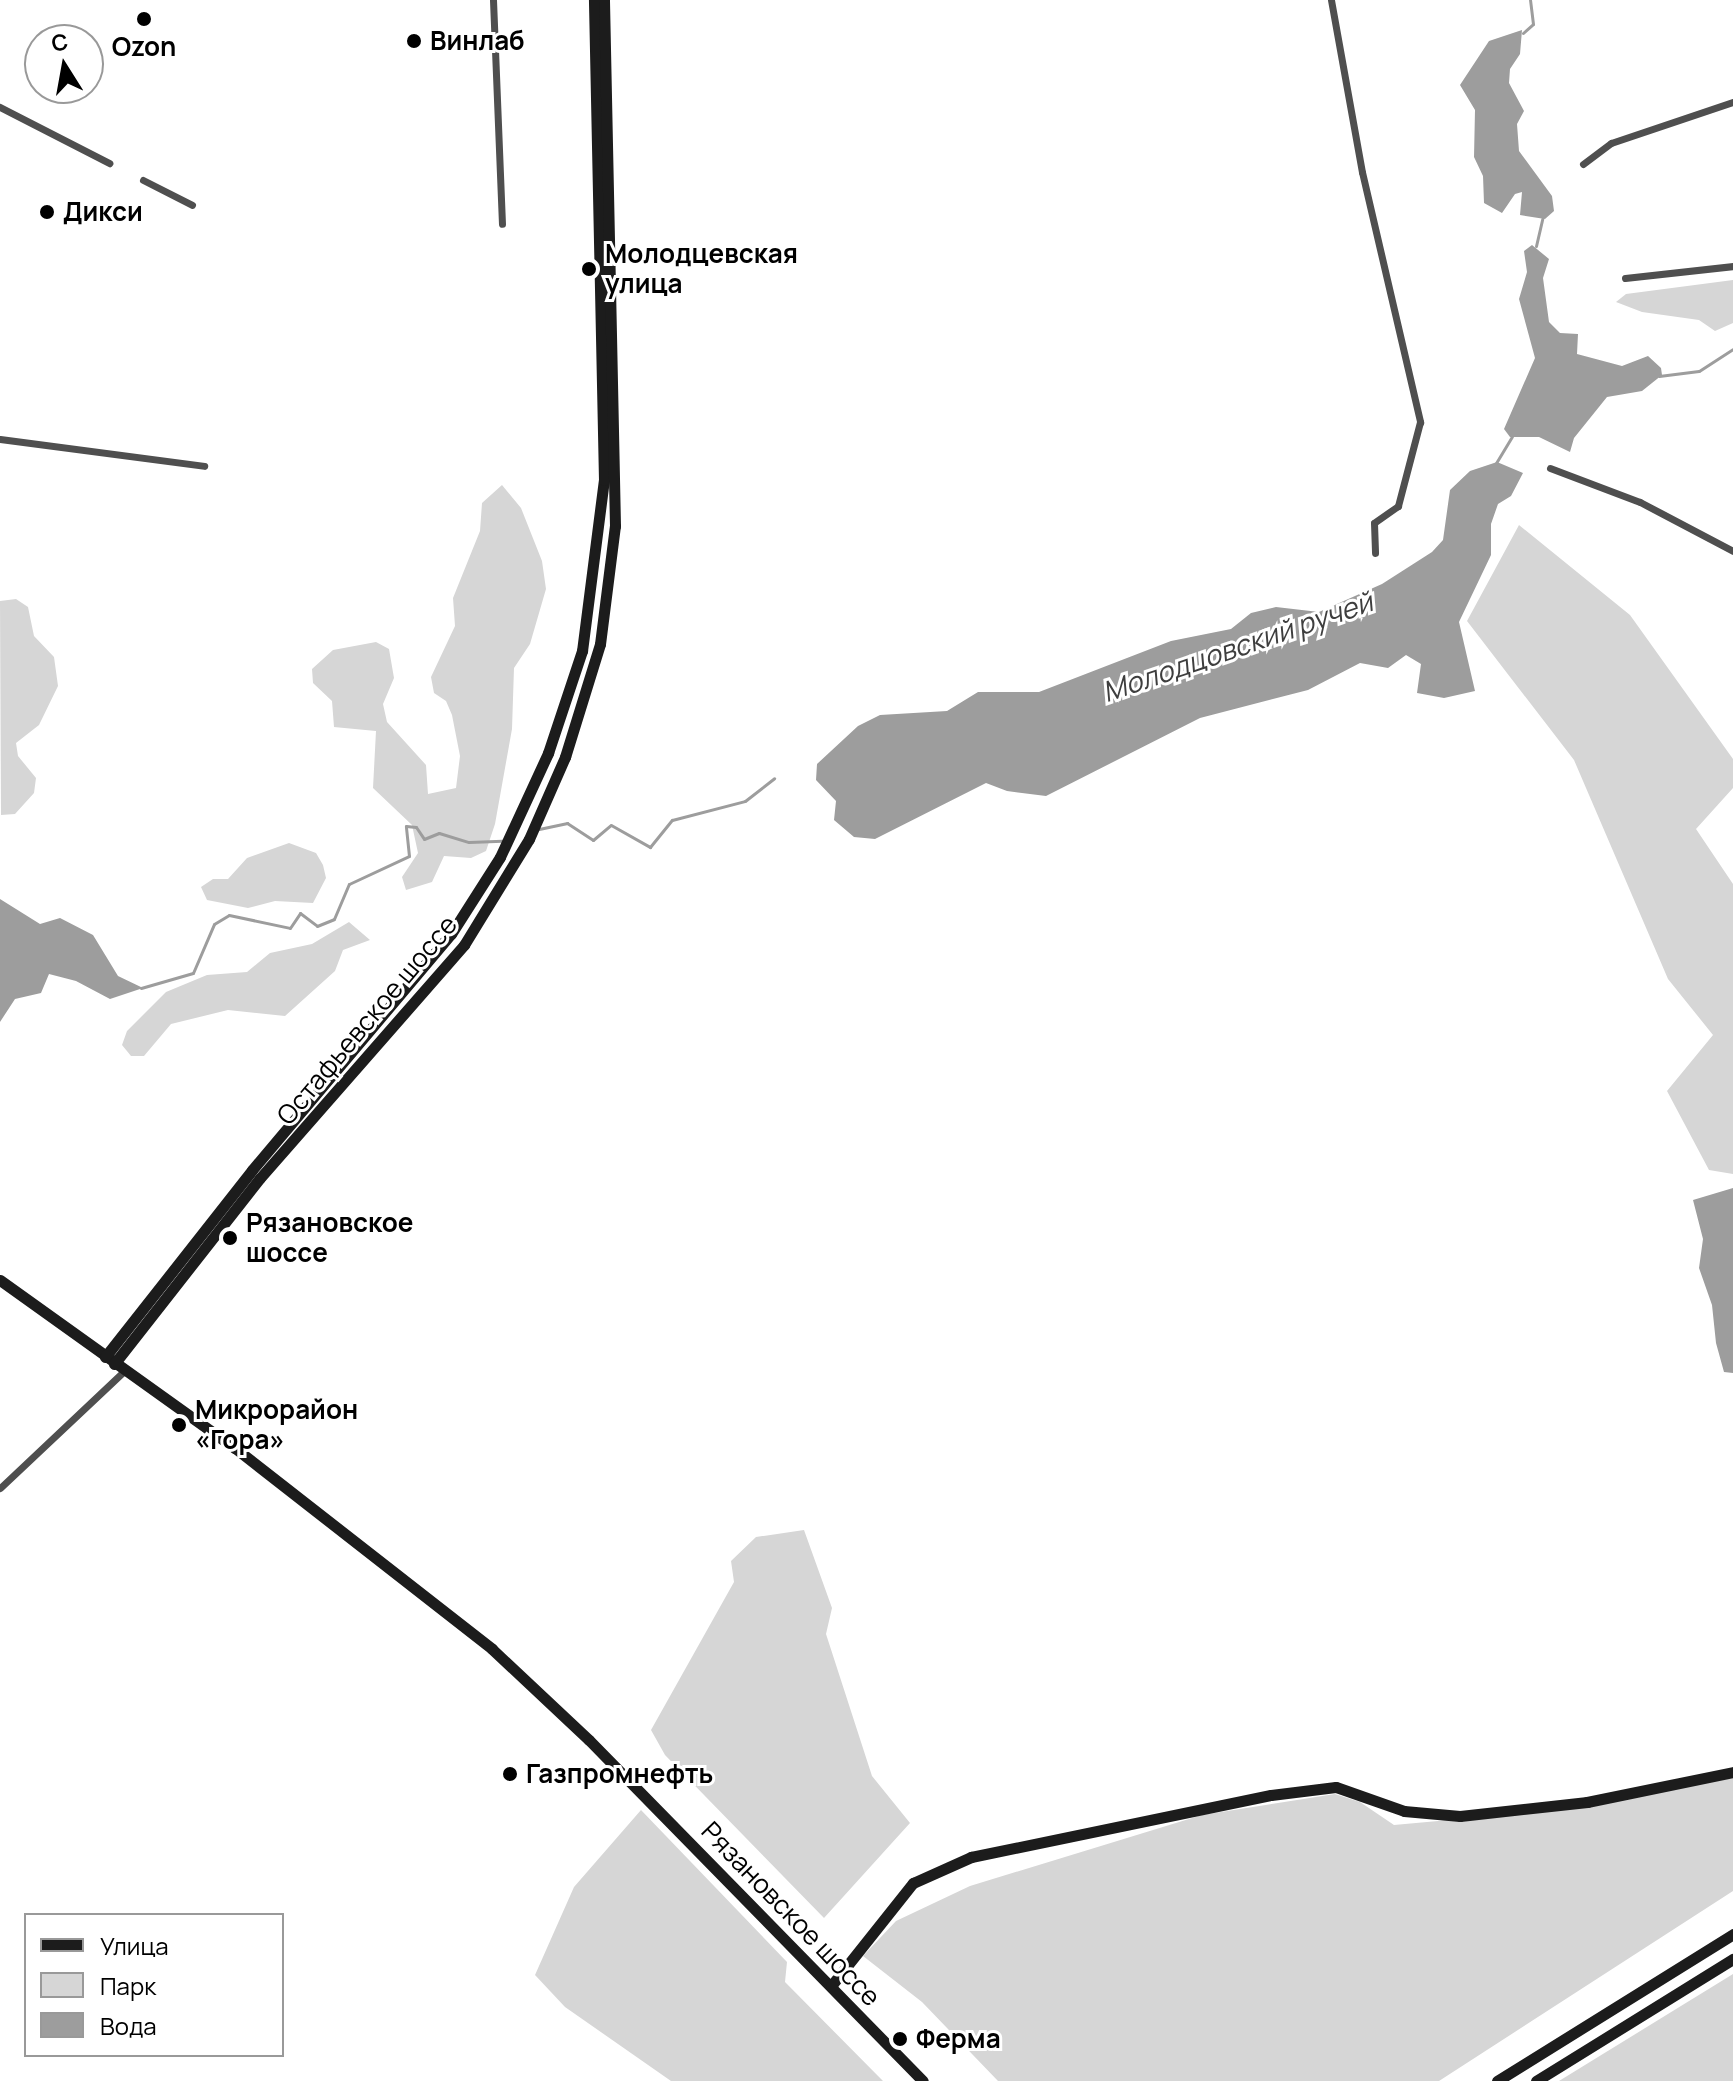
<!DOCTYPE html>
<html>
<head>
<meta charset="utf-8">
<style>
	body { margin:0 }
	#map { position:relative; width:1733px; height:2081px; overflow:hidden; background:#fff; font-family:Manrope,sans-serif }
	div>[style] { position:absolute }
	.green>* { inset:0; background:#d6d6d6 }
	.water>* { inset:0; background:#9d9d9d }
	.stream>* { height:3px; margin:-1.5px; padding:0 1.5px; transform-origin:1.5px; border-radius:1.5px; background:#9d9d9d }
	.street>* { height:7px; margin:-3.5px; padding:0 3.5px; transform-origin:3.5px; border-radius:3.5px; background:#4f4f4f }
	.secondary>* { height:11px; margin:-5.5px; padding:0 5.5px; transform-origin:5.5px; border-radius:5.5px; background:#1c1c1c }
	.dots>* { width:22px; height:22px; translate:-50% -50%; box-sizing:border-box; border:4px solid #fff; border-radius:50% }
	span { translate:-50% -50%; white-space:nowrap; text-align:center; line-height:1.15; -webkit-text-stroke:6px #fff; paint-order:stroke }
	.poi-label { font-size:26px; color:#000; font-weight:700 }
	.left { translate:0 -50%; text-align:left }
	.street-label { font-size:26px; color:#000 }
	.water-label { font-size:28px; color:#3e3e3e; font-style:italic }
	.legend { position:absolute; left:24px; top:1913px; width:260px; height:144px; box-sizing:border-box; background:#fff; border:2px solid #999; margin:0; padding:10px 14px; list-style:none; font-size:24px; color:#000 }
	.legend li { display:flex; align-items:center; gap:16px; height:40px }
	.legend b { width:40px; border:2px solid #999 }
	.north { position:absolute; left:24px; top:24px; width:80px; height:80px; box-sizing:border-box; background:#fff; border:2px solid #999; border-radius:50%; rotate:349deg; font-size:22px; font-weight:700; line-height:32px; text-align:center; color:#000 }
	.north::after { content:''; display:block; margin:auto; width:28px; height:36px; background:#000; clip-path:polygon(50% 0,100% 100%,50% 72%,0 100%) }
</style>
</head>
<body>
<div id="map">
	<div class="green">
		<i style="clip-path:polygon(1733px 280px,1733px 323px,1715px 331px,1699px 320px,1642px 312px,1616px 302px,1626px 294px)"></i>
		<i style="clip-path:polygon(502px 485px,521px 508px,542px 561px,546px 589px,530px 644px,514px 668px,512px 729px,495px 824px,486px 851px,471px 858px,444px 856px,432px 882px,406px 890px,402px 877px,418px 853px,412px 825px,373px 788px,376px 731px,334px 727px,332px 701px,313px 683px,312px 669px,333px 650px,376px 642px,389px 649px,394px 678px,383px 704px,387px 722px,426px 765px,428px 794px,456px 788px,460px 756px,452px 715px,446px 701px,434px 693px,431px 677px,455px 626px,453px 598px,480px 531px,482px 503px)"></i>
		<i style="clip-path:polygon(1519px 525px,1630px 615px,1733px 759px,1733px 788px,1696px 829px,1733px 884px,1733px 1174px,1709px 1170px,1667px 1091px,1713px 1035px,1668px 979px,1574px 760px,1467px 621px)"></i>
		<i style="clip-path:polygon(16px 599px,28px 607px,34px 636px,54px 657px,58px 686px,39px 725px,16px 743px,18px 756px,36px 778px,34px 793px,15px 814px,1px 815px,0 601px)"></i>
		<i style="clip-path:polygon(289px 843px,316px 853px,323px 865px,326px 878px,313px 903px,275px 901px,248px 908px,207px 900px,201px 887px,213px 879px,228px 879px,247px 858px)"></i>
		<i style="clip-path:polygon(349px 922px,370px 940px,343px 950px,335px 971px,285px 1016px,228px 1010px,171px 1024px,144px 1056px,131px 1056px,122px 1045px,127px 1031px,166px 992px,207px 975px,247px 972px,270px 953px,312px 944px)"></i>
		<i style="clip-path:polygon(804px 1530px,832px 1608px,826px 1634px,872px 1776px,910px 1823px,824px 1918px,665px 1755px,651px 1730px,734px 1582px,731px 1561px,756px 1537px)"></i>
		<i style="clip-path:polygon(1733px 1778px,1733px 1891px,1439px 2081px,998px 2081px,922px 2002px,863px 1956px,896px 1921px,970px 1886px,1202px 1815px,1335px 1794px,1360px 1802px,1394px 1825px,1527px 1813px)"></i>
		<i style="clip-path:polygon(641px 1810px,787px 1962px,785px 1982px,883px 2081px,671px 2081px,565px 2007px,535px 1975px,574px 1887px)"></i>
		<i style="clip-path:polygon(1733px 1974px,1733px 2081px,1559px 2081px)"></i>
	</div>
	<div class="water">
		<i style="clip-path:polygon(1522px 30px,1520px 54px,1510px 69px,1509px 83px,1524px 111px,1517px 124px,1519px 151px,1552px 196px,1554px 211px,1545px 219px,1520px 215px,1522px 192px,1515px 194px,1502px 213px,1484px 203px,1483px 176px,1474px 157px,1475px 110px,1460px 85px,1489px 41px)"></i>
		<i style="clip-path:polygon(1532px 245px,1549px 259px,1543px 278px,1549px 322px,1560px 333px,1578px 334px,1577px 354px,1622px 366px,1648px 356px,1661px 368px,1662px 375px,1642px 391px,1607px 397px,1574px 438px,1570px 452px,1539px 437px,1510px 437px,1504px 429px,1535px 358px,1519px 299px,1527px 272px,1524px 251px)"></i>
		<i style="clip-path:polygon(1497px 462px,1523px 473px,1511px 496px,1498px 504px,1491px 524px,1491px 555px,1459px 622px,1475px 691px,1444px 698px,1417px 693px,1421px 664px,1406px 655px,1388px 668px,1360px 663px,1308px 690px,1200px 718px,1046px 796px,1007px 791px,986px 783px,875px 839px,854px 837px,834px 820px,836px 801px,816px 780px,817px 764px,858px 726px,880px 715px,947px 711px,978px 692px,1039px 692px,1171px 641px,1231px 629px,1251px 613px,1276px 607px,1319px 612px,1382px 584px,1432px 552px,1443px 540px,1450px 490px,1470px 471px)"></i>
		<i style="clip-path:polygon(0 899px,40px 924px,60px 918px,93px 935px,118px 976px,143px 988px,110px 999px,76px 981px,49px 974px,41px 993px,15px 999px,0 1022px)"></i>
		<i style="clip-path:polygon(1733px 1188px,1733px 1373px,1724px 1372px,1716px 1343px,1712px 1305px,1699px 1268px,1703px 1239px,1693px 1200px)"></i>
	</div>
	<div class="stream">
		<i style="left:1523px;top:33px;width:13px;rotate:-42deg"></i>
		<i style="left:1533px;top:24px;width:24px;rotate:-97deg"></i>
		<i style="left:1536px;top:246px;width:28px;rotate:-77deg"></i>
		<i style="left:1659px;top:376px;width:40px;rotate:-7.1deg"></i>
		<i style="left:1699px;top:371px;width:40px;rotate:-32.9deg"></i>
		<i style="left:1496px;top:463px;width:31px;rotate:-59deg"></i>
		<i style="left:539px;top:829px;width:29px;rotate:-12deg"></i>
		<i style="left:567px;top:823px;width:31px;rotate:33deg"></i>
		<i style="left:593px;top:840px;width:23px;rotate:-40deg"></i>
		<i style="left:611px;top:825px;width:45px;rotate:29.4deg"></i>
		<i style="left:650px;top:847px;width:35px;rotate:-51deg"></i>
		<i style="left:672px;top:820px;width:75px;rotate:-14.6deg"></i>
		<i style="left:745px;top:801px;width:37px;rotate:-38deg"></i>
		<i style="left:141px;top:988px;width:54px;rotate:-16.1deg"></i>
		<i style="left:193px;top:973px;width:53px;rotate:-66.8deg"></i>
		<i style="left:214px;top:924px;width:17px;rotate:-31deg"></i>
		<i style="left:229px;top:915px;width:62px;rotate:12deg"></i>
		<i style="left:290px;top:928px;width:18px;rotate:-56deg"></i>
		<i style="left:300px;top:913px;width:21px;rotate:37deg"></i>
		<i style="left:317px;top:926px;width:18px;rotate:-22deg"></i>
		<i style="left:334px;top:919px;width:38px;rotate:-67deg"></i>
		<i style="left:349px;top:884px;width:66px;rotate:-25deg"></i>
		<i style="left:409px;top:856px;width:30px;rotate:-96deg"></i>
		<i style="left:406px;top:826px;width:10px;rotate:6deg"></i>
		<i style="left:416px;top:827px;width:14px;rotate:56deg"></i>
		<i style="left:424px;top:839px;width:16px;rotate:-22deg"></i>
		<i style="left:439px;top:833px;width:31px;rotate:17deg"></i>
		<i style="left:469px;top:842px;width:33px;rotate:-2deg"></i>
	</div>
	<div class="street">
		<i style="left:493px;top:0;width:224px;rotate:87.7deg"></i>
		<i style="left:1331px;top:0;width:175px;rotate:79.8deg"></i>
		<i style="left:1362px;top:172px;width:257px;rotate:76.9deg"></i>
		<i style="left:1420px;top:422px;width:87px;rotate:104.7deg"></i>
		<i style="left:1398px;top:506px;width:29px;rotate:145deg"></i>
		<i style="left:1374px;top:523px;width:30px;rotate:88deg"></i>
		<i style="left:0;top:107px;width:123px;rotate:27.2deg"></i>
		<i style="left:1583px;top:164px;width:35px;rotate:-37deg"></i>
		<i style="left:1611px;top:143px;width:129px;rotate:-18.6deg"></i>
		<i style="left:143px;top:180px;width:55px;rotate:27deg"></i>
		<i style="left:1625px;top:278px;width:109px;rotate:-6.3deg"></i>
		<i style="left:0;top:439px;width:206px;rotate:7.5deg"></i>
		<i style="left:1550px;top:468px;width:96px;rotate:20.7deg"></i>
		<i style="left:1640px;top:502px;width:105px;rotate:27.8deg"></i>
		<i style="left:0;top:1488px;width:170px;rotate:-43.3deg"></i>
	</div>
	<div class="secondary">
		<i style="left:0;top:1280px;width:289px;rotate:35.6deg"></i>
		<i style="left:235px;top:1448px;width:326px;rotate:38deg"></i>
		<i style="left:492px;top:1649px;width:133px;rotate:43.2deg"></i>
		<i style="left:589px;top:1740px;width:477px;rotate:45.6deg"></i>
		<i style="left:105px;top:1357px;width:238px;rotate:-51.8deg"></i>
		<i style="left:252px;top:1170px;width:309px;rotate:-49.9deg"></i>
		<i style="left:451px;top:934px;width:91px;rotate:-57.5deg"></i>
		<i style="left:500px;top:857px;width:115px;rotate:-65.2deg"></i>
		<i style="left:548px;top:753px;width:108px;rotate:-71.6deg"></i>
		<i style="left:582px;top:651px;width:172px;rotate:-82.7deg"></i>
		<i style="left:604px;top:480px;width:480px;rotate:-91.2deg"></i>
		<i style="left:114px;top:1364px;width:236px;rotate:-51.9deg"></i>
		<i style="left:260px;top:1178px;width:310px;rotate:-48.8deg"></i>
		<i style="left:464px;top:945px;width:124px;rotate:-58.5deg"></i>
		<i style="left:529px;top:839px;width:90px;rotate:-66.3deg"></i>
		<i style="left:565px;top:757px;width:118px;rotate:-72.8deg"></i>
		<i style="left:600px;top:644px;width:119px;rotate:-82.8deg"></i>
		<i style="left:615px;top:526px;width:526px;rotate:-91.2deg"></i>
		<i style="left:831px;top:1986px;width:132px;rotate:-51.5deg"></i>
		<i style="left:913px;top:1883px;width:64px;rotate:-24.1deg"></i>
		<i style="left:971px;top:1857px;width:306px;rotate:-11.7deg"></i>
		<i style="left:1271px;top:1795px;width:65px;rotate:-7deg"></i>
		<i style="left:1336px;top:1787px;width:72px;rotate:19.4deg"></i>
		<i style="left:1404px;top:1811px;width:56px;rotate:5.1deg"></i>
		<i style="left:1460px;top:1816px;width:128px;rotate:-6.3deg"></i>
		<i style="left:1587px;top:1802px;width:149px;rotate:-11.6deg"></i>
		<i style="left:1497px;top:2081px;width:278px;rotate:-31.9deg"></i>
		<i style="left:1536px;top:2081px;width:232px;rotate:-31.8deg"></i>
	</div>
	<div class="dots">
		<i style="left:144px;top:19px;background:#000"></i>
		<i style="left:414px;top:41px;background:#000"></i>
		<i style="left:47px;top:212px;background:#000"></i>
		<i style="left:589px;top:269px;background:#000"></i>
		<i style="left:230px;top:1238px;background:#000"></i>
		<i style="left:179px;top:1425px;background:#000"></i>
		<i style="left:510px;top:1774px;background:#000"></i>
		<i style="left:900px;top:2039px;background:#000"></i>
	</div>
	<div class="poi-label">
		<span class="left" style="left:430px;top:41px">Винлаб</span>
		<span style="left:144px;top:47px">Ozon</span>
		<span class="left" style="left:63px;top:212px">Дикси</span>
		<span class="left" style="left:605px;top:269px">Молодцевская<br>улица</span>
		<span class="left" style="left:246px;top:1238px">Рязановское<br>шоссе</span>
		<span class="left" style="left:195px;top:1425px">Микрорайон<br>«Гора»</span>
		<span class="left" style="left:526px;top:1774px">Газпромнефть</span>
		<span class="left" style="left:916px;top:2039px">Ферма</span>
	</div>
	<div class="street-label">
		<span style="left:367px;top:1020px;rotate:-50deg">Остафьевское шоссе</span>
		<span style="left:791px;top:1914px;rotate:46deg">Рязановское шоссе</span>
	</div>
	<div class="water-label">
		<span style="left:1237px;top:646px;rotate:-19deg">Молодцовский ручей</span>
	</div>
	<ul class="legend">
	<li><b style="height:10px;background:#1c1c1c"></b>Улица</li>
	<li><b style="height:22px;background:#d6d6d6"></b>Парк</li>
	<li><b style="height:22px;background:#9d9d9d"></b>Вода</li>
	</ul>
	<div class="north">С</div>
</div>
</body>
</html>
